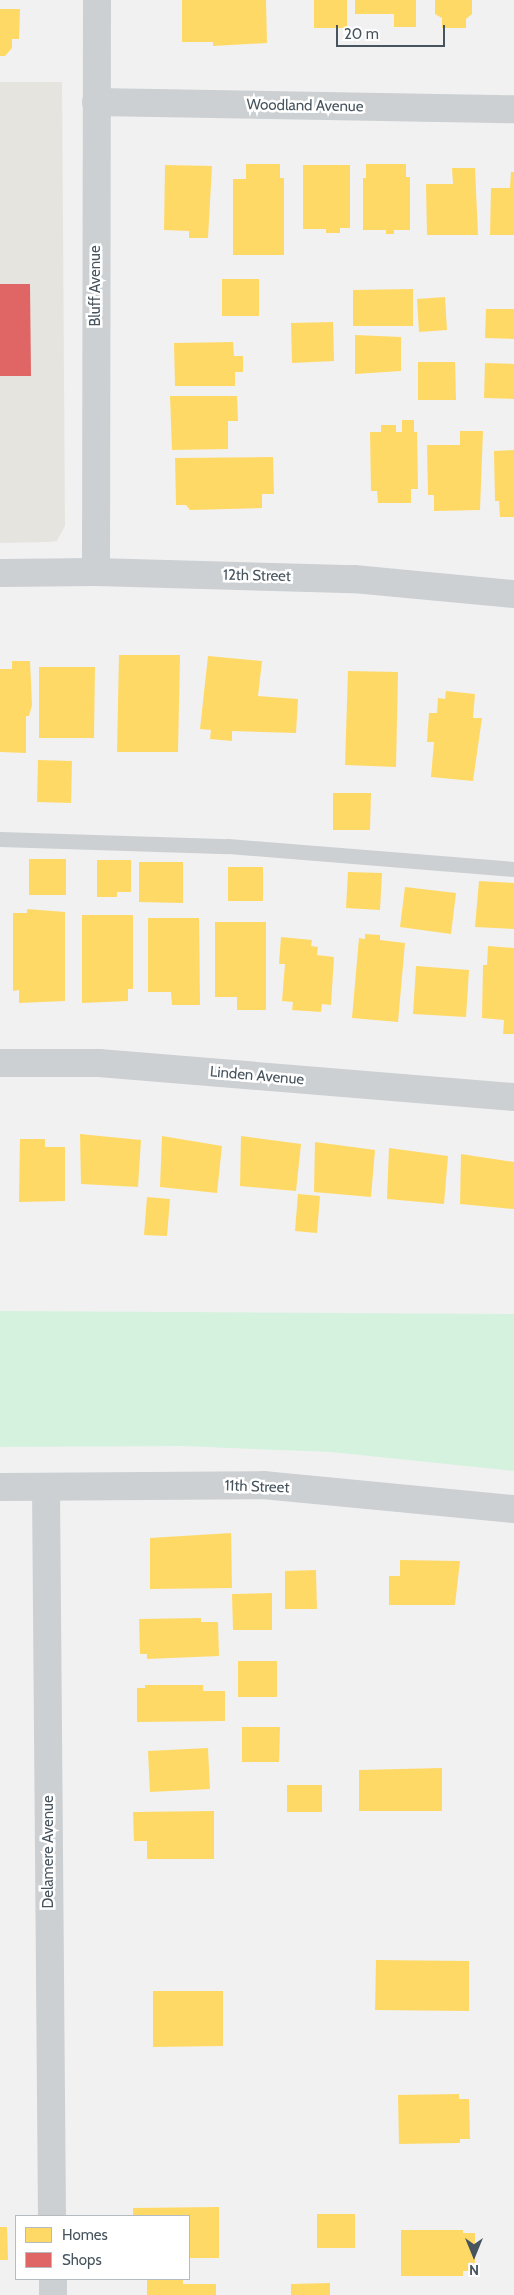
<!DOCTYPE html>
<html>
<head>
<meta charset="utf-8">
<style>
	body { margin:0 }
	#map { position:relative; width:514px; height:2295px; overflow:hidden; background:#f1f1f1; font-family:Cabin,sans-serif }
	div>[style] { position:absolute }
	.commercial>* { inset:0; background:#e6e4df }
	.green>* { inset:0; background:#d4f2de }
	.homes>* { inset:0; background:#ffd966 }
	.shops>* { inset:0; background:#e06666 }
	.lane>* { height:15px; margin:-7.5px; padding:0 7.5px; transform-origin:7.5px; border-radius:7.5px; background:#ccd0d2 }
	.street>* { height:28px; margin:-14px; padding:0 14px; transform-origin:14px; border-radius:14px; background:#ccd0d2 }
	.secondary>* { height:28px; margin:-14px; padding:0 14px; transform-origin:14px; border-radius:14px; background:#ccd0d3 }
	span { translate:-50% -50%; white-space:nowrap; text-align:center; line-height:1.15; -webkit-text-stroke:5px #fff; paint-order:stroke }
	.street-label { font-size:15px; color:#47545e }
	.legend { position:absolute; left:15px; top:2215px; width:175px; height:65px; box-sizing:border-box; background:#fff; border:1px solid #b5bbbf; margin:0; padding:6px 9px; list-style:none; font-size:15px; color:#47545e }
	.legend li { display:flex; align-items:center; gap:10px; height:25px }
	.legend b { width:25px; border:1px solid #b5bbbf }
	.north { position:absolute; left:449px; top:2230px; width:50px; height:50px; -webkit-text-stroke:4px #fff; paint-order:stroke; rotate:180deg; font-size:14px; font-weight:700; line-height:20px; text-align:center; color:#47545e }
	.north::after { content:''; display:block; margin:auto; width:18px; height:22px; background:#47545e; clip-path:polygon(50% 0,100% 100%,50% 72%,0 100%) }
	.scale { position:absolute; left:336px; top:25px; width:109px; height:22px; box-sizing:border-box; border:2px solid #47545e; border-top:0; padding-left:6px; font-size:15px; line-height:18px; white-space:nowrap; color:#47545e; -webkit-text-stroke:4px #fff; paint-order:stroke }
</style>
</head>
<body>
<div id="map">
	<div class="commercial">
		<i style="clip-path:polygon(0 82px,62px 82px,65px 526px,57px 541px,49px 542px,0 543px)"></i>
	</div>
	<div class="green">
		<i style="clip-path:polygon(0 1311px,514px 1314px,514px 1471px,331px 1452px,182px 1446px,0 1447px)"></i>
	</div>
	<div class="homes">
		<i style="clip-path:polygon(182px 0,266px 0,267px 43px,213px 46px,213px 42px,182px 42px)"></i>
		<i style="clip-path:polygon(314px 0,347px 0,347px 28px,314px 28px)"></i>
		<i style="clip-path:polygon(355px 0,416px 0,416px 27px,394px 27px,394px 14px,355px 14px)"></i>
		<i style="clip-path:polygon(435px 0,472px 0,472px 14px,466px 19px,466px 28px,442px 28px,442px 18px,435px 14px)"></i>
		<i style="clip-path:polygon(0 9px,20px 9px,19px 39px,12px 39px,12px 48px,5px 56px,0 56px)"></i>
		<i style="clip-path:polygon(246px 164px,280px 164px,280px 178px,284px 178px,284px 255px,233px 255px,233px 179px,246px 179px)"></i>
		<i style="clip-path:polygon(366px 164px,406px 164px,406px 177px,410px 177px,410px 230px,394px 230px,394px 234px,386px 234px,386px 230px,363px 230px,363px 178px,366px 178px)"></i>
		<i style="clip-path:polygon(165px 165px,212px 166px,208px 238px,189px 238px,189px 231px,164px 230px)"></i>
		<i style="clip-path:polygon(303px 165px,350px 165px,350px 228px,340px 228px,340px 233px,326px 233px,326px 229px,303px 229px)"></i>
		<i style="clip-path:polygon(452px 168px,475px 168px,478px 235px,427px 235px,426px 184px,453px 184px)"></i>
		<i style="clip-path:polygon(511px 172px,514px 172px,514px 235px,490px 235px,491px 188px,510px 188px)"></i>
		<i style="clip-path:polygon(222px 279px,259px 279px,259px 316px,222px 316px)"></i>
		<i style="clip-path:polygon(413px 289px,413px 326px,353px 326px,353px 290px)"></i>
		<i style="clip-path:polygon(445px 297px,447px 330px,419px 332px,417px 299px)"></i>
		<i style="clip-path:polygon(486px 309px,514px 309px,514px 339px,485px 338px)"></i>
		<i style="clip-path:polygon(333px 322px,334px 361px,292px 363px,291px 323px)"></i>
		<i style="clip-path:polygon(355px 335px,401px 337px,401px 371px,355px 374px)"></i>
		<i style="clip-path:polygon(233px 342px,234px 356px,243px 356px,243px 372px,235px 372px,235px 386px,175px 386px,174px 343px)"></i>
		<i style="clip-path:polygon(418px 362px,455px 362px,456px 400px,418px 400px)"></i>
		<i style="clip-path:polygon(485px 363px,514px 364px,514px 399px,484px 398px)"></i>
		<i style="clip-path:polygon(170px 396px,237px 396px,238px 421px,228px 421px,228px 449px,172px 450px)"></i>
		<i style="clip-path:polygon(402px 420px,414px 420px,414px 432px,417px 432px,418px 489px,411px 489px,411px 503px,378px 503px,377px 491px,371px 491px,370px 432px,381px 432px,381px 425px,396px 425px,396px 432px,402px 432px)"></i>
		<i style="clip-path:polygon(460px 431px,483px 431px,480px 510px,434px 511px,434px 495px,428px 495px,427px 445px,460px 445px)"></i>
		<i style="clip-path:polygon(514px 450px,514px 517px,500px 517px,499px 501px,495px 501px,494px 451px)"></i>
		<i style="clip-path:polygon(273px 457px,274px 494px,262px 494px,262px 508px,190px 510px,186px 505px,176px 505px,175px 458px)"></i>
		<i style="clip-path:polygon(119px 655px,180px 655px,178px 752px,117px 752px)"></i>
		<i style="clip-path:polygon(208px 656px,262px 661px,258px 696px,298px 699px,296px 733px,232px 731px,232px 741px,210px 739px,211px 730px,200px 729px)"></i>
		<i style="clip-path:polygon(12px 661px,30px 661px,32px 705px,29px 716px,26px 716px,26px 753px,0 752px,0 669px,12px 669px)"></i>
		<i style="clip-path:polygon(39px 667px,95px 667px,94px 738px,39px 738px)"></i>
		<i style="clip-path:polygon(348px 671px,398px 672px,396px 767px,345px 765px)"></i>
		<i style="clip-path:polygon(446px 691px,475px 694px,473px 718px,482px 718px,473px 781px,431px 777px,434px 742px,427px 742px,429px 713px,437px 713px,438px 698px,445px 699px)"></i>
		<i style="clip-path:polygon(38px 760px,72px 761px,71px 803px,37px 802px)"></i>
		<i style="clip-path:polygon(333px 793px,371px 793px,370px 830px,333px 830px)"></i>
		<i style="clip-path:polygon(29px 859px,66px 859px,66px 895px,29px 895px)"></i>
		<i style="clip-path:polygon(97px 860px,131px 860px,131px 892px,117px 892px,117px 897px,97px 897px)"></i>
		<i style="clip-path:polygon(139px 862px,183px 862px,183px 903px,139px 902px)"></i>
		<i style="clip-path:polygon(228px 867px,263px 867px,263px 901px,228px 901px)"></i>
		<i style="clip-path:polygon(348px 872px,382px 873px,380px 910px,346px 908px)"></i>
		<i style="clip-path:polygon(479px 881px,514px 883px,514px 929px,475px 927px)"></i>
		<i style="clip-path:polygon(405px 887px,456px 893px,451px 934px,400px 927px)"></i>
		<i style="clip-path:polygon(27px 909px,65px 912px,65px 1001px,19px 1003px,19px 990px,13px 991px,13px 913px,27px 913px)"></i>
		<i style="clip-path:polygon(82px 915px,133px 915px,133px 989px,128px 989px,128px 1001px,82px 1003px)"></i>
		<i style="clip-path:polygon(148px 918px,199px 918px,200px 1005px,172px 1005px,171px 992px,148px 992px)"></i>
		<i style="clip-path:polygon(215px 922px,266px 922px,266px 1010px,237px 1010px,237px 997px,215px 997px)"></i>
		<i style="clip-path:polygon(365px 934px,380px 935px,380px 940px,405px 943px,398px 1022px,352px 1018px,359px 938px,365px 939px)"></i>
		<i style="clip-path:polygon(281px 937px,312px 940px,311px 946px,318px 947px,317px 955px,334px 957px,331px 1005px,322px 1004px,321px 1012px,292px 1010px,293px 1002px,282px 1001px,285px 964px,279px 964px)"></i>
		<i style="clip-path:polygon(488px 946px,514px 948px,514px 1034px,503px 1034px,504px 1020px,482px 1018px,483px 965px,487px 965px)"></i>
		<i style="clip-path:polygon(416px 966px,469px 970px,466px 1017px,413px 1014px)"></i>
		<i style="clip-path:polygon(80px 1134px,141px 1140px,138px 1187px,81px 1184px)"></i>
		<i style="clip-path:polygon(162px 1136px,222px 1146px,217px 1193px,160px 1187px)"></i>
		<i style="clip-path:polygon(241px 1136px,301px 1144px,296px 1191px,240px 1186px)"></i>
		<i style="clip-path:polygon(20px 1139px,45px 1139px,45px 1147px,65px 1147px,65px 1201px,19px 1202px)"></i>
		<i style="clip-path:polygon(315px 1142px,375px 1150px,371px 1197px,314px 1192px)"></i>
		<i style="clip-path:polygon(389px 1148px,448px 1156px,444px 1204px,387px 1199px)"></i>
		<i style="clip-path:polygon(461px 1154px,514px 1162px,514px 1209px,460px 1204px)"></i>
		<i style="clip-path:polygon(298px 1194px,320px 1196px,317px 1233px,295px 1231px)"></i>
		<i style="clip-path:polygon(147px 1197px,170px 1199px,167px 1236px,144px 1235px)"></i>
		<i style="clip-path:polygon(231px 1533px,232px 1588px,150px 1589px,150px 1538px)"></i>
		<i style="clip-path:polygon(400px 1560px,460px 1561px,455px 1605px,389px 1605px,389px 1576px,400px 1576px)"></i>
		<i style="clip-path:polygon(316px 1570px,317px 1609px,285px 1609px,285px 1571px)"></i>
		<i style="clip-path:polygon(272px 1593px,272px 1630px,233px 1630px,232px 1594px)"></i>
		<i style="clip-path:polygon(201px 1618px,201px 1622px,218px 1622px,219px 1656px,147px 1659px,147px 1654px,140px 1654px,139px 1619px)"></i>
		<i style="clip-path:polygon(238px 1661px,277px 1661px,277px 1697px,238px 1697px)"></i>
		<i style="clip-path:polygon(145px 1685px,203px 1685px,203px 1691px,225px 1691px,225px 1721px,137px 1722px,137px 1688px,145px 1688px)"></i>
		<i style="clip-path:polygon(242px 1727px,280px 1727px,279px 1762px,242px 1762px)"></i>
		<i style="clip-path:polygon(208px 1748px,210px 1789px,150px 1792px,148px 1751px)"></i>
		<i style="clip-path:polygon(442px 1768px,442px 1811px,359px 1811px,359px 1770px)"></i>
		<i style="clip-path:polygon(287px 1785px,322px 1785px,322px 1812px,287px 1812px)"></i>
		<i style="clip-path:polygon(214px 1811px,214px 1859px,147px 1859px,147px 1841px,134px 1841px,133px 1812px)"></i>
		<i style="clip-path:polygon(376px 1960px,469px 1961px,469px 2011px,375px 2010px)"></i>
		<i style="clip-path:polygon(153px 1991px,223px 1991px,223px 2046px,153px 2047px)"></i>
		<i style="clip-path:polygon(459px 2094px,459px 2099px,469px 2099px,470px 2139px,460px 2139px,460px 2143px,399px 2144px,398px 2095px)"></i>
		<i style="clip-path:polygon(219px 2207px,219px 2258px,189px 2258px,189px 2216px,133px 2216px,133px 2208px)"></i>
		<i style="clip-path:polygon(317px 2214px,355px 2214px,355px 2248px,317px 2248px)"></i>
		<i style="clip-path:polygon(0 2227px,7px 2227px,8px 2260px,0 2260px)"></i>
		<i style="clip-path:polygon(401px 2230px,463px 2230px,463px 2233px,475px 2233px,475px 2271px,463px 2271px,463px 2276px,401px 2276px)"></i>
		<i style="clip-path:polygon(147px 2279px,183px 2279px,183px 2284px,216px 2284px,216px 2295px,147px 2295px)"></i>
		<i style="clip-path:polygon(330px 2283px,330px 2295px,291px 2295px,291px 2284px)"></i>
	</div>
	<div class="shops">
		<i style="clip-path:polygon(0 284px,30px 284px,31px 376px,0 376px)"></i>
	</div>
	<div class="lane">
		<i style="left:0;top:839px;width:228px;rotate:1.8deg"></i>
		<i style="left:228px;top:846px;width:287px;rotate:4.6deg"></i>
	</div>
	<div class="street">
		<i style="left:96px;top:102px;width:418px;rotate:1deg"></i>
		<i style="left:96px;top:572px;width:572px;rotate:-89.9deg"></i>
		<i style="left:0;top:1063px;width:99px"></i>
		<i style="left:99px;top:1063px;width:416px;rotate:4.7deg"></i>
		<i style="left:0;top:1487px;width:263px;rotate:-0.4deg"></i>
		<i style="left:263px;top:1485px;width:252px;rotate:5.5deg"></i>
		<i style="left:46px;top:1487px;width:729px;rotate:89.53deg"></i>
		<i style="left:53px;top:2279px;width:16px;rotate:90deg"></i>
	</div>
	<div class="secondary">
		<i style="left:0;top:573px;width:96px;rotate:-0.6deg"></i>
		<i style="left:96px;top:572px;width:258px;rotate:1.6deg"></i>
		<i style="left:354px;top:579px;width:161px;rotate:5.4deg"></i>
	</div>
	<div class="street-label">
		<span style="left:305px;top:106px;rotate:1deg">Woodland Avenue</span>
		<span style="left:96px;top:286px;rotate:-90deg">Bluff Avenue</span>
		<span style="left:257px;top:576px;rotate:1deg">12th Street</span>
		<span style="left:257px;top:1076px;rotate:5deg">Linden Avenue</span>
		<span style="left:257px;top:1487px;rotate:2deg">11th Street</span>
		<span style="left:49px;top:1852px;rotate:-90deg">Delamere Avenue</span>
	</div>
	<ul class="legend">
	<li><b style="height:14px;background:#ffd966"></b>Homes</li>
	<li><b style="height:14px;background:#e06666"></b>Shops</li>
	</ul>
	<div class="north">N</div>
	<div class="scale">20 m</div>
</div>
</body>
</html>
